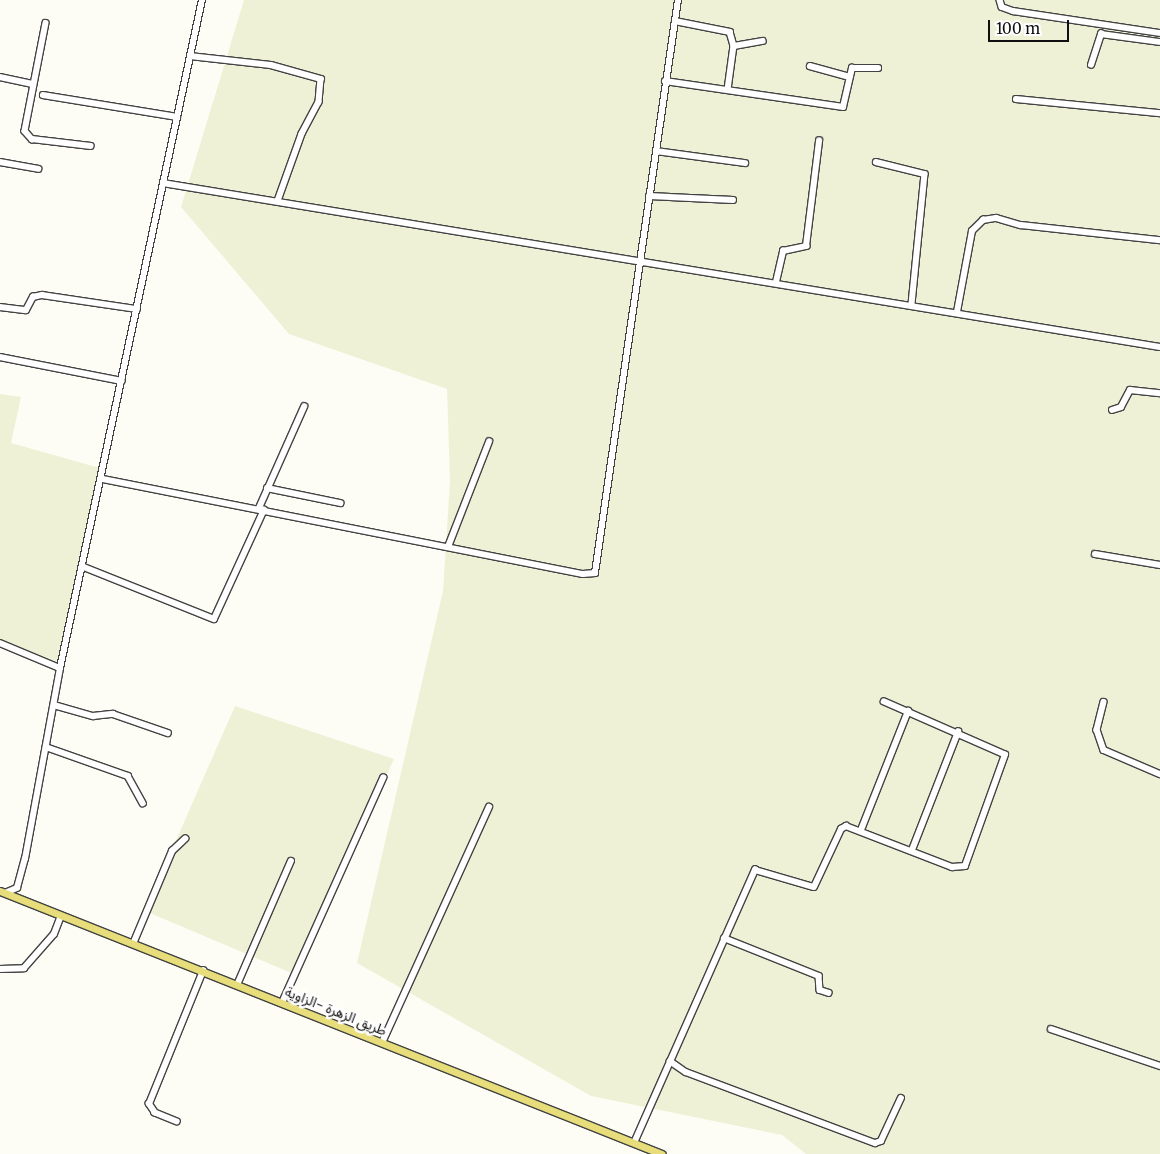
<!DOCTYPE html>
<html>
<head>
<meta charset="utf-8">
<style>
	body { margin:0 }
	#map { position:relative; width:1160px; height:1154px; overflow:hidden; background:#fefdf5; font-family:Merriweather,"Noto Sans Arabic",serif }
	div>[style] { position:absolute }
	.farmland>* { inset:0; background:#eff1d7 }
	.roads { filter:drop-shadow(1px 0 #434343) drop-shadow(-1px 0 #434343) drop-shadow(0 1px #434343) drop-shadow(0 -1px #434343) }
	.minor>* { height:5.5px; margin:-2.75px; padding:0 2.75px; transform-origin:2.75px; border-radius:2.75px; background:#fff }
	.major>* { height:7px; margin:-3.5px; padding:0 3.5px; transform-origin:3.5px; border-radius:3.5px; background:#e7de7b }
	span { translate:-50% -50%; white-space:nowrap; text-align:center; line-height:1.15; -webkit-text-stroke:5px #fff; paint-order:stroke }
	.street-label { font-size:14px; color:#101010 }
	.scale { position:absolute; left:988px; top:20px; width:81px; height:22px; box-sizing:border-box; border:2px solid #101010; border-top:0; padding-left:6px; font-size:15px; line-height:18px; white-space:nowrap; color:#101010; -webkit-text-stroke:4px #fff; paint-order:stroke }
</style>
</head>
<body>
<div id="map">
	<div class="farmland">
		<i style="clip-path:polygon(244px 0,1160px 0,1160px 1154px,806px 1154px,782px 1135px,591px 1096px,357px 963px,443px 591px,450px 481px,447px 389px,289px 334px,181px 207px)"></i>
		<i style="clip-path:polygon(0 394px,21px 397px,11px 443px,100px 468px,58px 662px,0 640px)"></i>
		<i style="clip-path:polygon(235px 706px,394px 759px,296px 975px,145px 911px)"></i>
	</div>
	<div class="roads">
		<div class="minor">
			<i style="left:1000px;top:0;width:7px;rotate:74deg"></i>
			<i style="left:1002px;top:7px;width:12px;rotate:20deg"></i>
			<i style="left:1013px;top:11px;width:149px;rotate:8.5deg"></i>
			<i style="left:675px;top:21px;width:56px;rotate:11.3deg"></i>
			<i style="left:730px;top:32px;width:15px;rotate:74deg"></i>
			<i style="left:734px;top:46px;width:44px;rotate:97.8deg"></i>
			<i style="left:46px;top:23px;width:110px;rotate:101deg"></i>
			<i style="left:25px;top:131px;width:11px;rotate:49deg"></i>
			<i style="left:32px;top:139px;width:59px;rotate:6.8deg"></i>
			<i style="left:734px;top:46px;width:29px;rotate:-10deg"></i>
			<i style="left:190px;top:56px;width:81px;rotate:6.3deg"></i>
			<i style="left:271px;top:65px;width:52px;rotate:15.6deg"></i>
			<i style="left:321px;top:79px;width:23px;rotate:95deg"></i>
			<i style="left:319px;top:102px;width:36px;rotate:118deg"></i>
			<i style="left:302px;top:134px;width:71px;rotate:109.7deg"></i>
			<i style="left:1091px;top:65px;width:33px;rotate:-72deg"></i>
			<i style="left:1101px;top:34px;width:60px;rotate:7.7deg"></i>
			<i style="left:810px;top:66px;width:41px;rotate:15.4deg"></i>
			<i style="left:0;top:77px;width:33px;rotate:12deg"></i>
			<i style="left:665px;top:81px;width:180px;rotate:8.3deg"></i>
			<i style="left:843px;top:107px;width:40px;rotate:-77deg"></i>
			<i style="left:852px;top:68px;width:26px"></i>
			<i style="left:43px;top:95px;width:136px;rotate:9.3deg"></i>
			<i style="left:1016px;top:99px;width:145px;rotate:5.6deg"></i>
			<i style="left:656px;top:151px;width:90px;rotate:7.7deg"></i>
			<i style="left:0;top:162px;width:39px;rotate:10deg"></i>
			<i style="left:876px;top:162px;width:50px;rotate:13.8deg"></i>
			<i style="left:925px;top:174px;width:132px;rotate:95.7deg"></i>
			<i style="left:163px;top:183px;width:1010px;rotate:9.34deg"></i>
			<i style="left:649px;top:196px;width:84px;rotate:2.7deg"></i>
			<i style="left:776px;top:282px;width:32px;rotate:-77deg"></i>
			<i style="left:783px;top:251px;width:24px;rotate:-12deg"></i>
			<i style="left:806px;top:246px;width:106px;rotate:-82.9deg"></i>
			<i style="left:0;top:307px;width:26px;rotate:7deg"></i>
			<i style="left:26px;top:310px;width:15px;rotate:-62deg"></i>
			<i style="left:33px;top:297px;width:9px;rotate:-13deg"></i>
			<i style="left:42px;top:295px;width:96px;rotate:8.4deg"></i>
			<i style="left:957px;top:312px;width:82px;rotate:-79.5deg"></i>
			<i style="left:972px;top:231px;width:16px;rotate:-45deg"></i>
			<i style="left:983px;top:220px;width:13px;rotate:-9deg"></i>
			<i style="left:996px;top:218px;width:26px;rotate:16deg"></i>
			<i style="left:1021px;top:225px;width:140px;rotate:6.2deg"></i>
			<i style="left:0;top:357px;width:124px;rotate:11.1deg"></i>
			<i style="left:1112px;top:410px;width:9px;rotate:-18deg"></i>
			<i style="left:1121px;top:407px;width:19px;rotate:-62deg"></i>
			<i style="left:1130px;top:390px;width:30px;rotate:6deg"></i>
			<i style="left:103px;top:479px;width:489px;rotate:11.2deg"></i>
			<i style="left:583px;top:574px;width:12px;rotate:-5deg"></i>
			<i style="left:595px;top:573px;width:579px;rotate:-81.76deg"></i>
			<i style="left:267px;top:488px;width:75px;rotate:11.6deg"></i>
			<i style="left:259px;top:508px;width:111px;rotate:-66deg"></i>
			<i style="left:448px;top:547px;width:113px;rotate:-68.7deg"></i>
			<i style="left:1095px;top:554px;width:66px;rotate:9.6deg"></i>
			<i style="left:84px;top:567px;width:140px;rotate:21.8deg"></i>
			<i style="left:214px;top:619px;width:120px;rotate:-65.4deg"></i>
			<i style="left:0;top:643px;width:65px;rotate:22.6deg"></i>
			<i style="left:1104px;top:702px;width:29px;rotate:104deg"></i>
			<i style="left:1097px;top:730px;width:21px;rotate:71deg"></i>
			<i style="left:1104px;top:750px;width:61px;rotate:23.2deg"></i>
			<i style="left:54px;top:705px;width:41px;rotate:15.8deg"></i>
			<i style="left:93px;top:716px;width:20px;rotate:-6deg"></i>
			<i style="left:113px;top:714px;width:58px;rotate:19.1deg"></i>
			<i style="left:46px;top:747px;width:87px;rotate:19.5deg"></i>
			<i style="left:128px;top:776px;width:31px;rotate:61deg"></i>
			<i style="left:861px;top:830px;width:128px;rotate:-68.4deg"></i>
			<i style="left:912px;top:850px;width:127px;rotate:-68.7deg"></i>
			<i style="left:5px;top:893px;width:13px;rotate:-23deg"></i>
			<i style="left:17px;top:888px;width:30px;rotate:-75deg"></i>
			<i style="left:25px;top:859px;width:194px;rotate:-79.6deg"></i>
			<i style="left:60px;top:668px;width:683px;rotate:-78deg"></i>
			<i style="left:724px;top:938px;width:102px;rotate:21.8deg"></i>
			<i style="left:819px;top:976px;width:14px;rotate:86deg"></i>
			<i style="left:820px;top:990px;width:9px;rotate:18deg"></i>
			<i style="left:133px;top:944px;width:101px;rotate:-67.2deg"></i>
			<i style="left:172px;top:851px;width:18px;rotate:-43deg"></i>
			<i style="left:0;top:969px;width:24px;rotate:-2deg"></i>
			<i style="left:24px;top:968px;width:45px;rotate:-48.6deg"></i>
			<i style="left:54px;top:934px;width:19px;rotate:-69deg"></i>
			<i style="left:237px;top:985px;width:135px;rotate:-66.5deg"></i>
			<i style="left:282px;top:1003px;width:247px;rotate:-65.8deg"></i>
			<i style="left:1051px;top:1029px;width:115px;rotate:18.7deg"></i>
			<i style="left:382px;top:1043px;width:259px;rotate:-65.6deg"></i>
			<i style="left:670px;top:1061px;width:19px;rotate:35deg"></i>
			<i style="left:686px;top:1072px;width:202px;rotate:20.6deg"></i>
			<i style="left:875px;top:1143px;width:6px;rotate:-18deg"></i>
			<i style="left:881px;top:1141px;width:47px;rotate:-65.1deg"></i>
			<i style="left:177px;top:1122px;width:24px;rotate:-158deg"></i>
			<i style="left:155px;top:1113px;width:11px;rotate:-124deg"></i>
			<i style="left:149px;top:1104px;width:144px;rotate:-67.9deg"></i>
			<i style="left:634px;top:1143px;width:299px;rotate:-66.1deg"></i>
			<i style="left:755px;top:870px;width:61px;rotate:16.1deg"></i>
			<i style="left:814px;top:887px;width:64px;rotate:-65deg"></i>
			<i style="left:841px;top:829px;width:6px;rotate:-31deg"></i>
			<i style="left:846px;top:826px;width:114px;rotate:21.1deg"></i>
			<i style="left:952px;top:867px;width:13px;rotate:-4deg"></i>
			<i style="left:965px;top:866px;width:118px;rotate:-70.2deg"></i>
			<i style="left:1005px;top:755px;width:132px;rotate:-156.3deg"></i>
		</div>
		<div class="major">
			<i style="left:0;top:891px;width:712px;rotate:21.67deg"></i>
		</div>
	</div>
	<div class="street-label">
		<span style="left:336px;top:1011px;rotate:22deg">طريق الزهرة -الزاوية</span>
	</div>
	<div class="scale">100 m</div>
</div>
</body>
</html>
